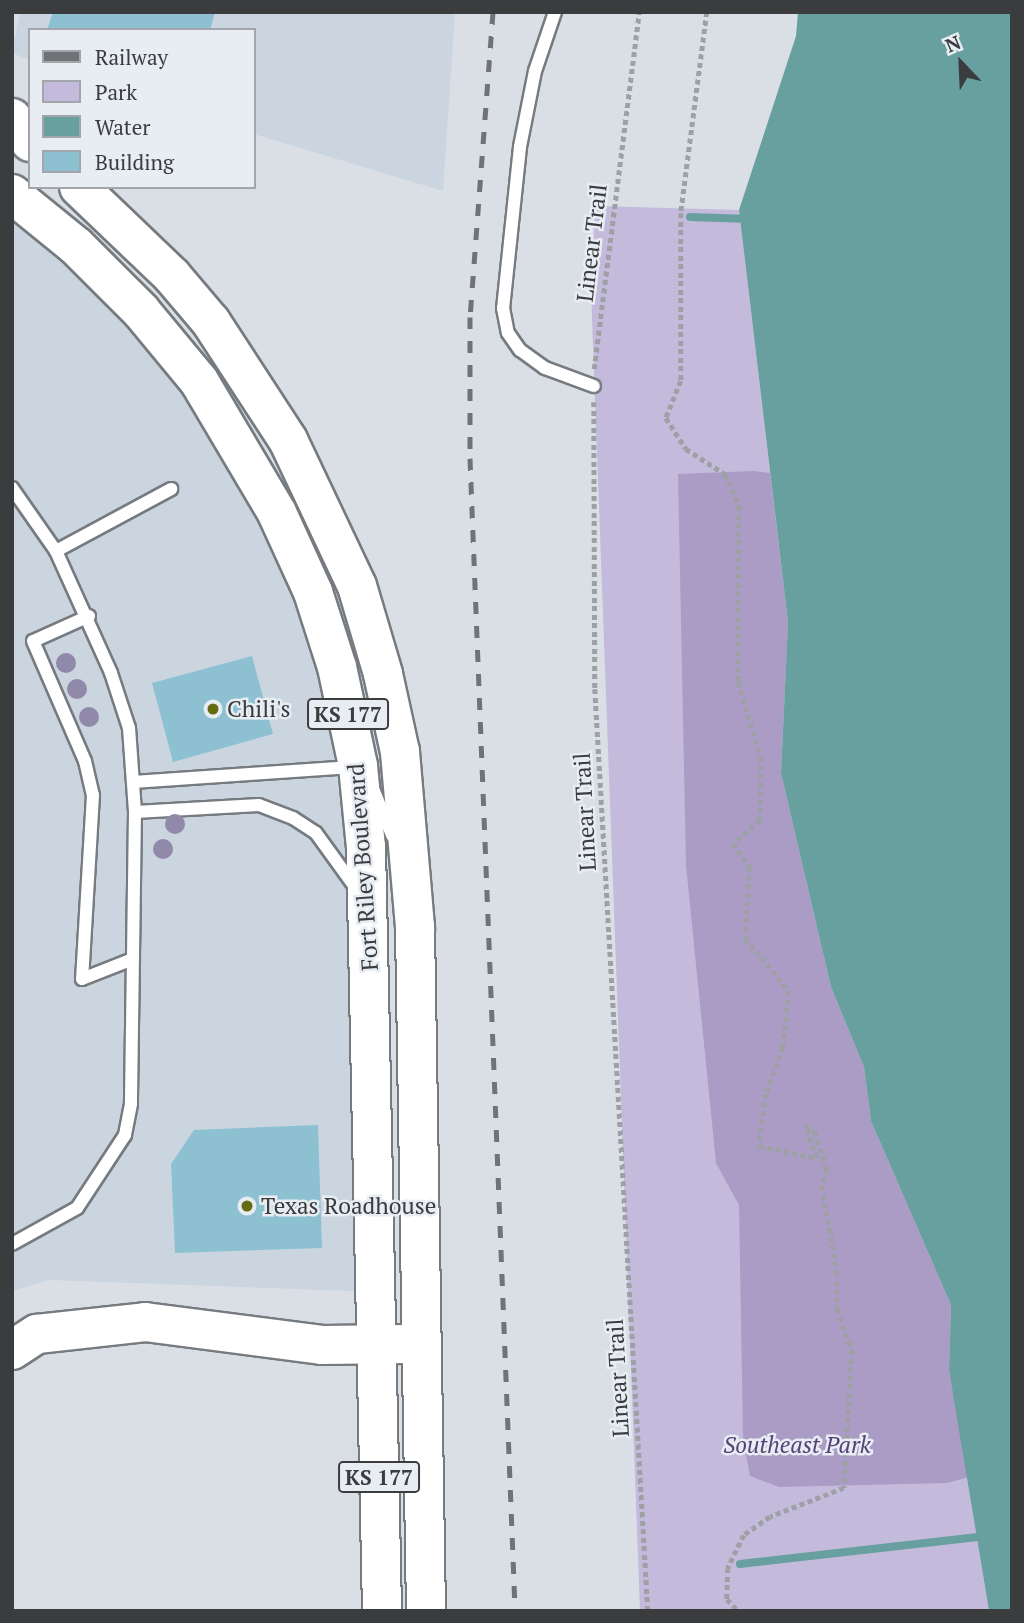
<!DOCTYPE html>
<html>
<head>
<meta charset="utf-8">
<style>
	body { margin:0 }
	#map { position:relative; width:1024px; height:1623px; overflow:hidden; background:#dadfe5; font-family:"PT Serif",serif }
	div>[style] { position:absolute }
	.built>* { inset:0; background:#cad5e0 }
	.green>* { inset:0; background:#c4badc }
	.forest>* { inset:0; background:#aa9cc5 }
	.water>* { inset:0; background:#67a09f }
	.stream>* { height:8px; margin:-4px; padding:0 4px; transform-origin:4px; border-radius:4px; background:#67a09f }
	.building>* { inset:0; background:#8dc1d2 }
	.path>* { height:4.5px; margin-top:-2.25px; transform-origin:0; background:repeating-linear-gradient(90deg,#9da1a6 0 5px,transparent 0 8.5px) }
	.roads { filter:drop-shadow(2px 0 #767b80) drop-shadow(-2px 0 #767b80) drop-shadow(0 2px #767b80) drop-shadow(0 -2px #767b80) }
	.lane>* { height:12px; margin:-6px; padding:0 6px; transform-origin:6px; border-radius:6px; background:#fff }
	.highway>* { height:38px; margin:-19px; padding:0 19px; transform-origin:19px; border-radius:19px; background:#fff }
	.rail>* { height:5px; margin-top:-2.5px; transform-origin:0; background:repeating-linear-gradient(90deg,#707376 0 12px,transparent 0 24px) }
	.trees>* { width:20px; height:20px; margin:-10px; border-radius:50%; background:#9189a9 }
	.dots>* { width:19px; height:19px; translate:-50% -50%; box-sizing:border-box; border:4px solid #e7edf2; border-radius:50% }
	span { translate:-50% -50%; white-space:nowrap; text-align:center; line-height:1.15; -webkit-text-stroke:5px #e7edf2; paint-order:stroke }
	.shield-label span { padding:2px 5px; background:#e7edf2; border:2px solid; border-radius:5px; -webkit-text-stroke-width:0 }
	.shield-label { font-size:21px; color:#3a3c3e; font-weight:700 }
	.street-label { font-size:23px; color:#3a3c3e }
	.poi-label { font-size:23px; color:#3a3c3e }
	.left { translate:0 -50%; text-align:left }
	.park-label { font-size:23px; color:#564278; font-style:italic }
	.frame { position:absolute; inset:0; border:14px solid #3a3c3e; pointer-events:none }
	.legend { position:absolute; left:28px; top:28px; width:228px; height:161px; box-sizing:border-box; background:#e7edf2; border:2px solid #a2a6aa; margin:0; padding:9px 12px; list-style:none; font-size:21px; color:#3a3c3e }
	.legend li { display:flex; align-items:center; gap:14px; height:35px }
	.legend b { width:35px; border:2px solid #a2a6aa }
	.north { position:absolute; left:926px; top:28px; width:70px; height:70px; -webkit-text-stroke:5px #e7edf2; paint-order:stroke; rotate:337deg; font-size:19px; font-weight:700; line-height:28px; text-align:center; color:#3a3c3e }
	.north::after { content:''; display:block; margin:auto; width:24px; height:32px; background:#3a3c3e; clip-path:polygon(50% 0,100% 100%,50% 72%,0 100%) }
</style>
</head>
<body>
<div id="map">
	<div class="built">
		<i style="clip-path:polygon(20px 12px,455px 12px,443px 191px,254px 134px,254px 30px,30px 30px,30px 60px,12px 53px)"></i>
		<i style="clip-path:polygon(12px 220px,114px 309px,180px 388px,254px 511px,298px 606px,325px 693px,348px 859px,360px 1288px,351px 1291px,49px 1280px,12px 1291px)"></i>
	</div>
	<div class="green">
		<i style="clip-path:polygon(595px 206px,739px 210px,788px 622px,781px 773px,831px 987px,864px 1067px,871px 1121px,951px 1305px,949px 1370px,989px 1611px,640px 1611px,591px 291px)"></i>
	</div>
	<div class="forest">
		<i style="clip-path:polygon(754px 471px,770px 473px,788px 622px,781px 773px,831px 987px,864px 1067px,871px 1121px,951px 1305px,949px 1370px,969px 1477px,947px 1483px,779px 1487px,750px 1476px,743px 1437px,739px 1205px,716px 1163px,686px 865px,678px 474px)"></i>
	</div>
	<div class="water">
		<i style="clip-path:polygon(798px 12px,1012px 12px,1012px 1611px,989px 1611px,949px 1370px,951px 1305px,871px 1121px,864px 1067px,831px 987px,781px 773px,788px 622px,739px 210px,796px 36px)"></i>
	</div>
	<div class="stream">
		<i style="left:690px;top:217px;width:60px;rotate:1.9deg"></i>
		<i style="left:740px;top:1564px;width:246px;rotate:-6.5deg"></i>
	</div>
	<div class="building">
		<i style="clip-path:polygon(53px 12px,215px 12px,210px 30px,47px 30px)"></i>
		<i style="clip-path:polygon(252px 656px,273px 734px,173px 762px,152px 683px)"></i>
		<i style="clip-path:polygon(318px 1125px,322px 1248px,175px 1253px,171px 1164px,194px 1130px)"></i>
	</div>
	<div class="path">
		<i style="left:707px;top:12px;width:203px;rotate:97.4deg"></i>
		<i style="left:681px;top:213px;width:168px;rotate:90deg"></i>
		<i style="left:681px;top:381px;width:40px;rotate:112deg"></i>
		<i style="left:666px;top:418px;width:37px;rotate:57deg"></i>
		<i style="left:686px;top:449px;width:46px;rotate:32.7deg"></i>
		<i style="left:725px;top:474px;width:35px;rotate:66deg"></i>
		<i style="left:739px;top:506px;width:176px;rotate:90.3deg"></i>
		<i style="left:738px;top:682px;width:78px;rotate:73deg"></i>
		<i style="left:761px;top:757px;width:34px;rotate:90deg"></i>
		<i style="left:761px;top:791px;width:29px;rotate:92deg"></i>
		<i style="left:760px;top:820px;width:36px;rotate:138deg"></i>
		<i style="left:733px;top:844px;width:29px;rotate:54deg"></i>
		<i style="left:750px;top:867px;width:71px;rotate:94deg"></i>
		<i style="left:745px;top:938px;width:69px;rotate:50.3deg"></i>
		<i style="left:789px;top:991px;width:56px;rotate:96.1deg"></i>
		<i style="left:783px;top:1047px;width:50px;rotate:109.9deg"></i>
		<i style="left:766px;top:1094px;width:52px;rotate:97.7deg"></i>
		<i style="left:759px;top:1146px;width:58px;rotate:11.9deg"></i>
		<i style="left:816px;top:1158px;width:35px;rotate:-108deg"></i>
		<i style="left:805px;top:1125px;width:12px;rotate:35deg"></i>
		<i style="left:815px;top:1132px;width:39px;rotate:72deg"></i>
		<i style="left:827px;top:1169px;width:18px;rotate:106deg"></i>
		<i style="left:822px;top:1186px;width:87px;rotate:80.1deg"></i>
		<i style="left:837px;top:1272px;width:37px;rotate:90deg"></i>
		<i style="left:837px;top:1309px;width:44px;rotate:69.9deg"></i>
		<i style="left:852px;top:1350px;width:138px;rotate:93.3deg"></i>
		<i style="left:844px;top:1488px;width:79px;rotate:158.6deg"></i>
		<i style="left:770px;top:1517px;width:32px;rotate:145deg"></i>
		<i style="left:744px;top:1535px;width:37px;rotate:116deg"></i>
		<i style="left:728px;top:1568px;width:31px;rotate:92deg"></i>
		<i style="left:727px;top:1599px;width:16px;rotate:47deg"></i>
		<i style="left:594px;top:369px;width:360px;rotate:-82.8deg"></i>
		<i style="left:594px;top:402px;width:287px;rotate:89.8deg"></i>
		<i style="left:595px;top:689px;width:924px;rotate:86.71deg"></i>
		<i style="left:807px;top:1611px;width:20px"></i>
	</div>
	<div class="roads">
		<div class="lane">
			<i style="left:555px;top:12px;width:62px;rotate:108.7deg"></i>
			<i style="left:535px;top:71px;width:77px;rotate:101.2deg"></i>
			<i style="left:520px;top:147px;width:162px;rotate:96deg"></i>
			<i style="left:503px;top:308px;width:25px;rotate:79deg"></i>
			<i style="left:508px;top:333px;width:21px;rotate:55deg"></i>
			<i style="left:520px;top:350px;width:31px;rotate:36deg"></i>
			<i style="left:545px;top:368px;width:52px;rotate:20.2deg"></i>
			<i style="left:12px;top:488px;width:77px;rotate:55.1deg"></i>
			<i style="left:56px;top:551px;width:134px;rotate:65.7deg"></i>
			<i style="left:111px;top:673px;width:58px;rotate:71.9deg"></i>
			<i style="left:129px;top:728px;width:84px;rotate:85.9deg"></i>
			<i style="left:135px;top:812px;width:292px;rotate:90.8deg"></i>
			<i style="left:131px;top:1104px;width:32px;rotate:101deg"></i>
			<i style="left:125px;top:1135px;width:87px;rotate:123.3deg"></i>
			<i style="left:77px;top:1208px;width:74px;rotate:151deg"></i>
			<i style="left:56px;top:551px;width:131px;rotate:-28.3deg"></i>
			<i style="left:89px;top:616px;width:61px;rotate:155.9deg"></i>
			<i style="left:33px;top:641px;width:131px;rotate:66.6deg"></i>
			<i style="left:85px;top:761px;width:35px;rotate:77deg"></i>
			<i style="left:93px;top:795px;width:184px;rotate:93.4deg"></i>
			<i style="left:82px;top:979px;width:55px;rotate:-21.4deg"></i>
			<i style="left:133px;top:782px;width:223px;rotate:-3.9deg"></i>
			<i style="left:374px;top:791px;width:48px;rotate:67.8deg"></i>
			<i style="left:135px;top:812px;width:124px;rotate:-3.2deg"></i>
			<i style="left:259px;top:805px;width:36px;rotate:21deg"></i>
			<i style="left:293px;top:818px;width:27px;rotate:33deg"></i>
			<i style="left:316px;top:833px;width:67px;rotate:54.2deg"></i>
		</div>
		<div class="highway">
			<i style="left:12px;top:118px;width:30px;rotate:53deg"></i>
			<i style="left:79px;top:187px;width:129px;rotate:43.7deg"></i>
			<i style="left:172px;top:276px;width:60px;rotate:49.7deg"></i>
			<i style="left:211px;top:322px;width:141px;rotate:56.9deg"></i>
			<i style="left:288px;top:440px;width:161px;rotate:64.7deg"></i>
			<i style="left:357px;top:586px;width:92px;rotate:73.5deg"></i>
			<i style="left:383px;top:674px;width:80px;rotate:77.7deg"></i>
			<i style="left:400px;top:752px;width:176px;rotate:85.1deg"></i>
			<i style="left:415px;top:927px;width:684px;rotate:89.08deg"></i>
			<i style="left:12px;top:194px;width:82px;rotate:39.1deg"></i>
			<i style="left:76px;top:246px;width:92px;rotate:45deg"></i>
			<i style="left:141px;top:311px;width:91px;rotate:50.4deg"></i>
			<i style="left:199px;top:381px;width:153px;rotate:59.4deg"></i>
			<i style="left:277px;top:513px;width:87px;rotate:65.5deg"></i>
			<i style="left:313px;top:592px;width:79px;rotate:72.3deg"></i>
			<i style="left:337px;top:667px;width:101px;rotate:78deg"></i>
			<i style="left:358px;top:766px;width:81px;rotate:84.4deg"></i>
			<i style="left:366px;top:847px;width:764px;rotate:88.8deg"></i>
			<i style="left:12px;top:1350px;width:30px;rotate:-33deg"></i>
			<i style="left:37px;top:1334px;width:109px;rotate:-6.3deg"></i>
			<i style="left:145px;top:1322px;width:178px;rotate:7.4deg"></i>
			<i style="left:322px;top:1345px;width:84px;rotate:-0.7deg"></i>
		</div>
	</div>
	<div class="rail">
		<i style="left:493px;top:12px;width:306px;rotate:94.3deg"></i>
		<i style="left:470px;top:317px;width:141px;rotate:90deg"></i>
		<i style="left:470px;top:458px;width:1154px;rotate:87.76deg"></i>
	</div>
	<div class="trees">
		<i style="left:66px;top:663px"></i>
		<i style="left:77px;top:689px"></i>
		<i style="left:89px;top:717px"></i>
		<i style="left:175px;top:824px"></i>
		<i style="left:163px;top:849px"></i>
	</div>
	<div class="dots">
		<i style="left:213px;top:709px;background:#656c10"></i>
		<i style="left:247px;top:1206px;background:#656c10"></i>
	</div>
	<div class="shield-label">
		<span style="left:348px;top:714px">KS 177</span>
		<span style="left:379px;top:1477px">KS 177</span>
	</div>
	<div class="street-label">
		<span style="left:592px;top:243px;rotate:-83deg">Linear Trail</span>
		<span style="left:585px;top:812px;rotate:-93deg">Linear Trail</span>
		<span style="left:363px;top:867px;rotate:-94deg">Fort Riley Boulevard</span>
		<span style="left:618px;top:1378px;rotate:-93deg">Linear Trail</span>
	</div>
	<div class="poi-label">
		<span class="left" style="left:227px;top:709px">Chili's</span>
		<span class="left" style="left:261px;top:1206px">Texas Roadhouse</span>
	</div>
	<div class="park-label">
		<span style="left:797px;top:1445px">Southeast Park</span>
	</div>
	<div class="frame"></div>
	<ul class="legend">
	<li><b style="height:9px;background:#707376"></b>Railway</li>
	<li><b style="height:19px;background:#c4badc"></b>Park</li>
	<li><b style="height:19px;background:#67a09f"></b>Water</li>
	<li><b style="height:19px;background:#8dc1d2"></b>Building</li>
	</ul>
	<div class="north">N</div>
</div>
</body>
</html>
